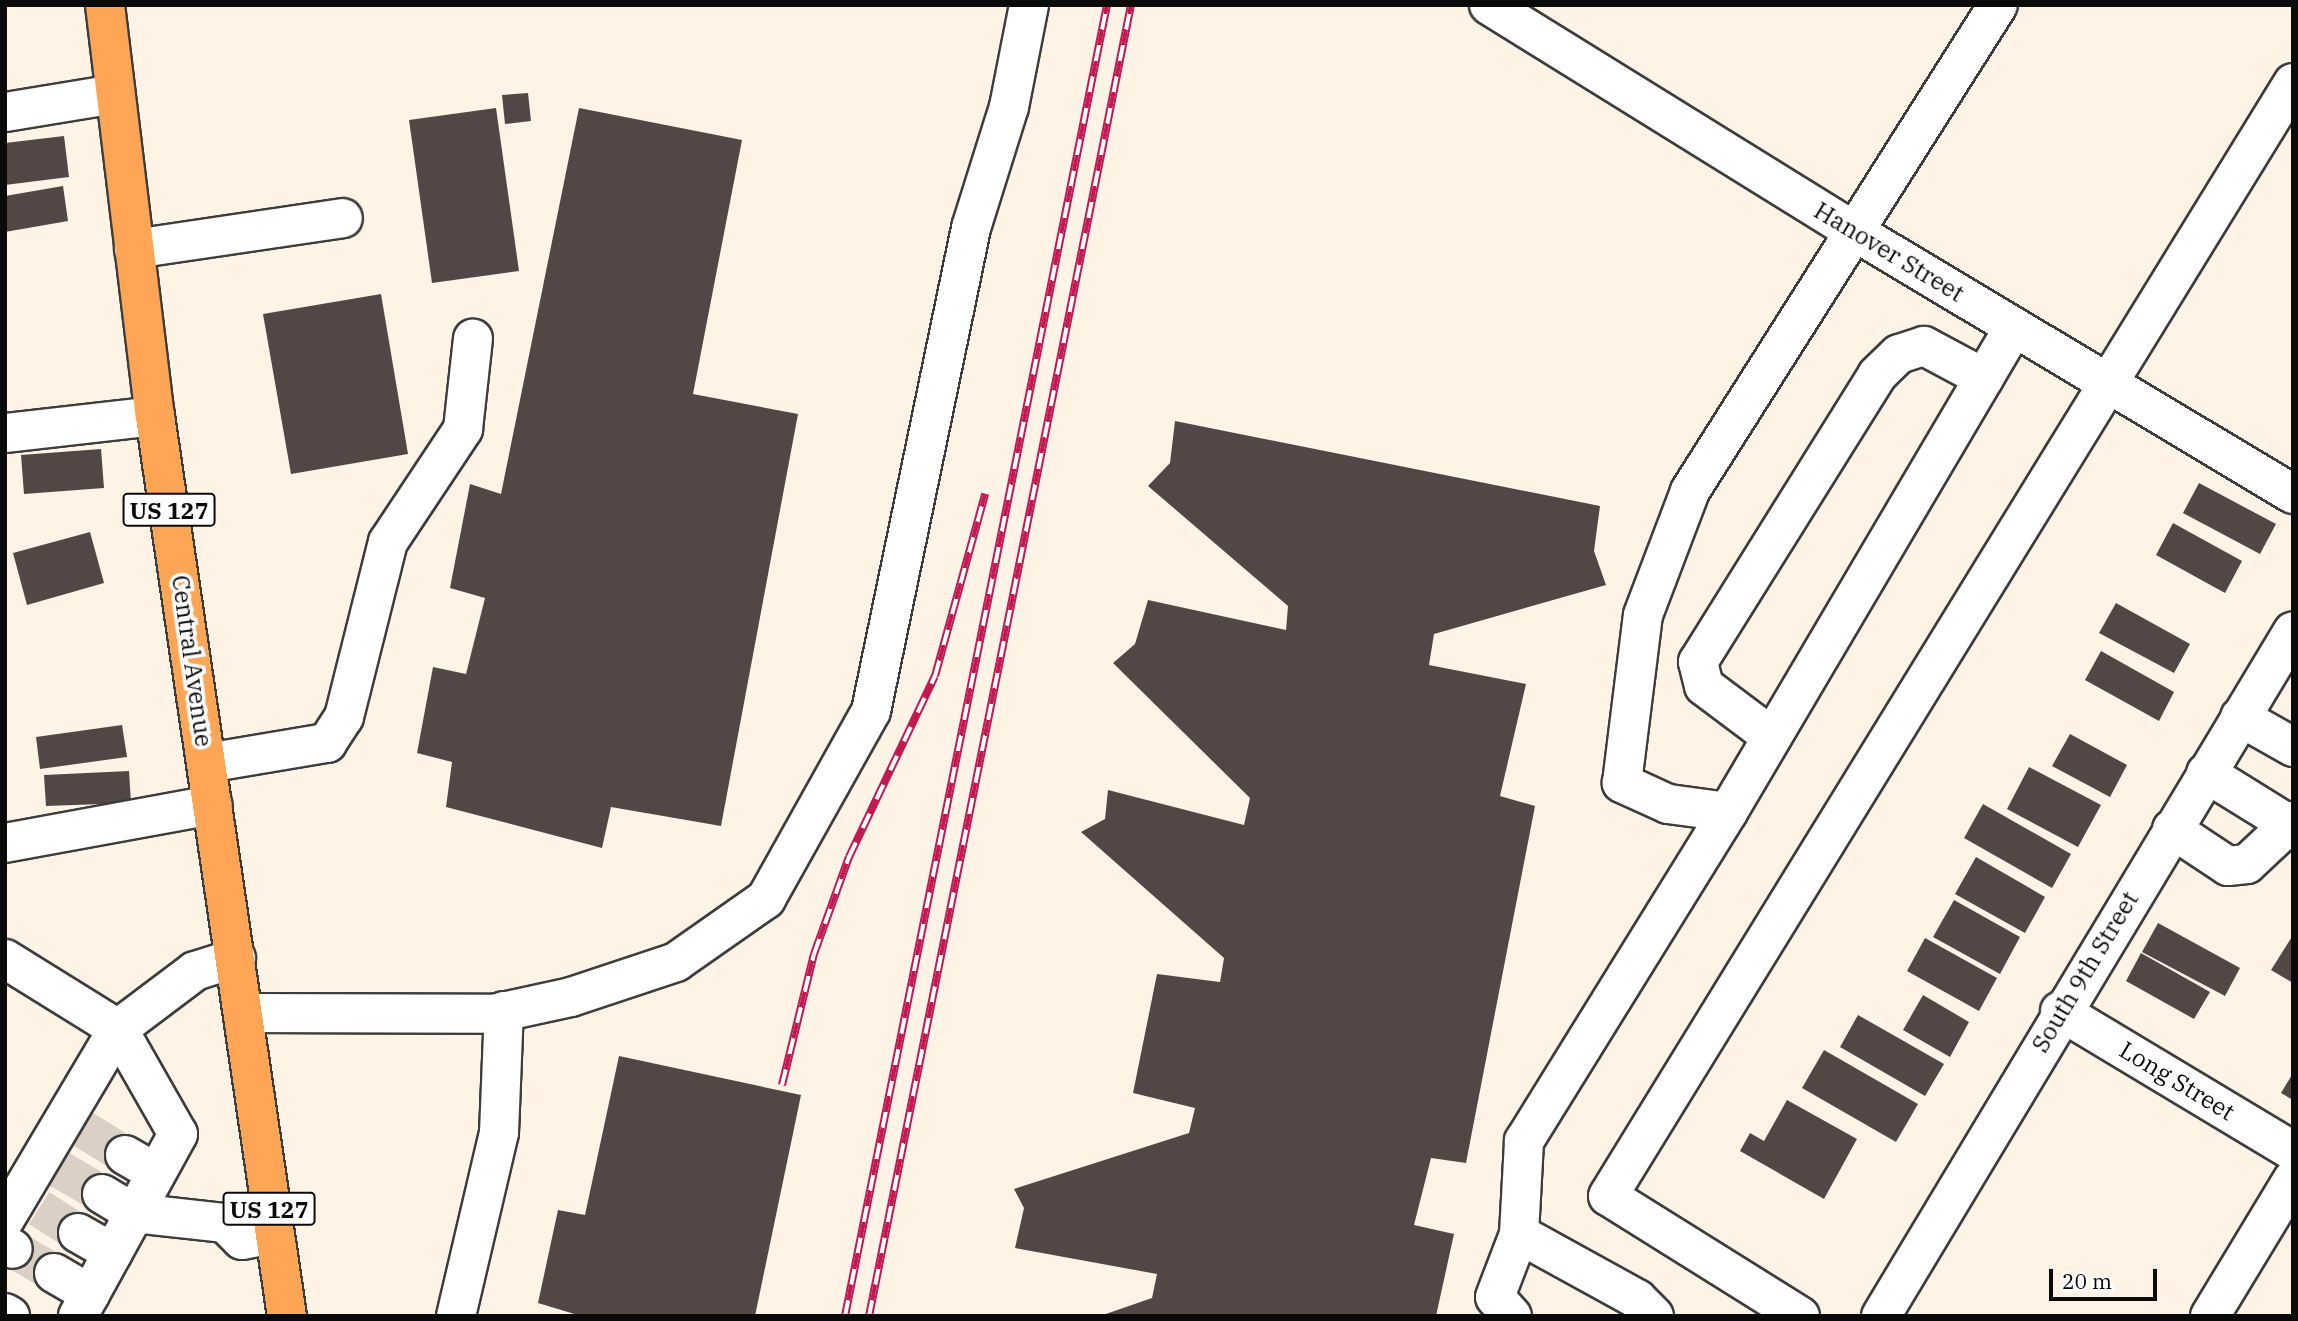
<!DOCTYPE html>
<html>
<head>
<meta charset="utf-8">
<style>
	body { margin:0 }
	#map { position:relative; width:2298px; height:1321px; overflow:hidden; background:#fff3e6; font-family:"IBM Plex Serif",serif }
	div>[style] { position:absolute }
	.building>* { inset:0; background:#534746 }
	.minor-tunnel>* { height:38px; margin-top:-19px; transform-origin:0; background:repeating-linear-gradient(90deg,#dad0c5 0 38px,transparent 0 57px) }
	.roads { filter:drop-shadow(2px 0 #3d3d3d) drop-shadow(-2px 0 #3d3d3d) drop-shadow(0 2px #3d3d3d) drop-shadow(0 -2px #3d3d3d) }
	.minor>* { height:38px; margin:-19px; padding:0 19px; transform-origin:19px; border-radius:19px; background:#fff }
	.major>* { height:38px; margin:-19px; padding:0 19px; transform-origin:19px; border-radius:19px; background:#ffa556 }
	.rail>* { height:8px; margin-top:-4px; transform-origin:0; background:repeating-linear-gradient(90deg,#fff 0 16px,#c11a53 0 32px); box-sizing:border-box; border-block:2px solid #c11a53 }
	span { translate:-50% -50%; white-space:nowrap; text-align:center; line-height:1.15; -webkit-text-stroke:7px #fff; paint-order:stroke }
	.shield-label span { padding:2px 5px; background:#fff; border:2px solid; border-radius:5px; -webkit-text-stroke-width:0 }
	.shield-label { font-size:23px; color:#0a0a0a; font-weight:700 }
	.street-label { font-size:24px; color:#0a0a0a }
	.frame { position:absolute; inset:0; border:7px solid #0a0a0a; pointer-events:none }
	.scale { position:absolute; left:2049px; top:1269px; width:108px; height:32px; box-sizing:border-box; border:4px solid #0a0a0a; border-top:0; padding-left:9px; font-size:21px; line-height:24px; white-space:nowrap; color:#0a0a0a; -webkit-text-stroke:5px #fff; paint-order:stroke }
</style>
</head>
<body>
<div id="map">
	<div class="building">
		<i style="clip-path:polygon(528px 93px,531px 121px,505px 124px,502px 95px)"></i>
		<i style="clip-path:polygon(496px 108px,519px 271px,432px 283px,409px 120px)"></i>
		<i style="clip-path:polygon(579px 108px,742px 140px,693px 394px,798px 414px,721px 826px,611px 807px,602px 848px,446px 807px,452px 762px,417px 753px,433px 667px,466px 674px,485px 598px,450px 588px,470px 484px,501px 494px)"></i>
		<i style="clip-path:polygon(64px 136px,69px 177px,5px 185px,5px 143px)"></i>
		<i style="clip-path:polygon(63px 186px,68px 221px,5px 232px,5px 196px)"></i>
		<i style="clip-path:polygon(381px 294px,408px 454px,291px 474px,263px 314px)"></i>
		<i style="clip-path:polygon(1175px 421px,1600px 506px,1594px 551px,1606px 585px,1434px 634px,1429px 665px,1526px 684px,1500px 796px,1535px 806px,1466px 1163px,1431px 1158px,1414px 1225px,1454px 1234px,1436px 1316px,1100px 1316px,1152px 1298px,1157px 1274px,1015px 1248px,1024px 1208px,1014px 1189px,1189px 1133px,1195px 1108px,1133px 1093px,1157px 974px,1220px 982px,1224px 958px,1081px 832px,1105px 819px,1108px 790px,1244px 825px,1250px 798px,1113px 663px,1135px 644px,1148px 600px,1286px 630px,1288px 606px,1148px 486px,1170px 463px)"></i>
		<i style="clip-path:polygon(101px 449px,104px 488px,24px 494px,21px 455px)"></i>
		<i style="clip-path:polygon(2199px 483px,2276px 524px,2260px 554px,2183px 513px)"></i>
		<i style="clip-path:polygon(2173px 523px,2242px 561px,2225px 593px,2156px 555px)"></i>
		<i style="clip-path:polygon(90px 532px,104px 583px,27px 605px,13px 553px)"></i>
		<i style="clip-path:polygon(2116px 603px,2190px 644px,2174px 673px,2099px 633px)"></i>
		<i style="clip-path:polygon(2101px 651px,2174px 692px,2159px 721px,2085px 680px)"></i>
		<i style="clip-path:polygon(122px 725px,127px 757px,40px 769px,36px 737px)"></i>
		<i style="clip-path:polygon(2070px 734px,2127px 765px,2110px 797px,2052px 766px)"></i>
		<i style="clip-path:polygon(2029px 767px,2101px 805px,2078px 847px,2007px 809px)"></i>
		<i style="clip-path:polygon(129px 771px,131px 803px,46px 806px,44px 775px)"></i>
		<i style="clip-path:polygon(1983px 804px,2071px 854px,2052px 888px,1964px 838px)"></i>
		<i style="clip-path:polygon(1976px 857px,2045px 897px,2025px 933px,1955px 894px)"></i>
		<i style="clip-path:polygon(1954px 900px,2020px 937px,2000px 974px,1933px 937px)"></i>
		<i style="clip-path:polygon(2158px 923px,2240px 968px,2225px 996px,2142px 952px)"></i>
		<i style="clip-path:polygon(2293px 935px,2293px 983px,2271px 970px)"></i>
		<i style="clip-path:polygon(1925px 938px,1997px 978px,1979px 1011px,1907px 971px)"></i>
		<i style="clip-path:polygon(2141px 953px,2210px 992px,2194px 1019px,2126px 981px)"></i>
		<i style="clip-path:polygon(1923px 995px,1969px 1022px,1950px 1057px,1903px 1030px)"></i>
		<i style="clip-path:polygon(1858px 1015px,1944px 1064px,1925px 1096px,1840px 1047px)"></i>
		<i style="clip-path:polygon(1824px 1050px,1918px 1104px,1896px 1142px,1802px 1088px)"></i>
		<i style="clip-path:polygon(619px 1056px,801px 1095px,755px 1316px,581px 1316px,538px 1303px,558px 1210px,585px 1215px)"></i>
		<i style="clip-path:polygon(2293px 1073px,2293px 1100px,2281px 1093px)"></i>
		<i style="clip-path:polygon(1787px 1100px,1857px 1139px,1824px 1199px,1740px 1151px,1750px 1133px,1764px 1141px)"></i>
	</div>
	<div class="minor-tunnel">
		<i style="left:83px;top:1129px;width:49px;rotate:31.8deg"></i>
		<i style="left:59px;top:1169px;width:50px;rotate:30.2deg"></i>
		<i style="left:39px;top:1208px;width:46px;rotate:32.7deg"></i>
		<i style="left:13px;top:1249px;width:48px;rotate:30.3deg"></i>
	</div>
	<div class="roads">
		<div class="minor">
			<i style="left:1489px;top:5px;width:427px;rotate:31.8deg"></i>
			<i style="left:1852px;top:230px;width:514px;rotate:30.91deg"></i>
			<i style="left:5px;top:112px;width:111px;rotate:-9.3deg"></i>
			<i style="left:134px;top:249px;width:211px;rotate:-8.4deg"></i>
			<i style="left:5px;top:433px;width:151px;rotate:-6.5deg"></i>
			<i style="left:2240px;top:717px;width:61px;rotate:29.5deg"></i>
			<i style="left:1772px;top:737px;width:85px;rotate:-143.1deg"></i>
			<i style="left:1704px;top:686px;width:25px;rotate:-104deg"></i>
			<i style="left:1698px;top:662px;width:338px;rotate:-58deg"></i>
			<i style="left:1877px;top:375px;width:30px;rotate:-44deg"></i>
			<i style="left:1899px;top:354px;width:26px;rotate:-18deg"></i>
			<i style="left:1924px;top:346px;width:68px;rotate:28.1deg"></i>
			<i style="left:207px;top:763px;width:122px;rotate:-9.5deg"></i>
			<i style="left:327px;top:743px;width:31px;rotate:-57deg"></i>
			<i style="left:344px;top:717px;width:180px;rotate:-75.9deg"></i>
			<i style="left:388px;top:542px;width:136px;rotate:-56.4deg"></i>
			<i style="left:463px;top:429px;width:91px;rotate:-83.7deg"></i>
			<i style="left:2206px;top:773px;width:99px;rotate:31.8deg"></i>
			<i style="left:1728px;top:812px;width:61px;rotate:-172.4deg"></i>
			<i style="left:1668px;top:804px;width:51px;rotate:-155.5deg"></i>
			<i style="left:1622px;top:783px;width:169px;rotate:-82.9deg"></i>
			<i style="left:1643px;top:615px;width:133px;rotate:-69.2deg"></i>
			<i style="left:1690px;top:491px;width:575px;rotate:-57.64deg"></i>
			<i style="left:2172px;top:829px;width:67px;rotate:33.5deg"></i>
			<i style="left:2228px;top:866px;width:19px;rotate:-6deg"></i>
			<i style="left:2247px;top:864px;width:63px;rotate:-43.1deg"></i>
			<i style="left:5px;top:843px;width:211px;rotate:-10.4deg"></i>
			<i style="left:5px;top:959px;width:133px;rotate:31.8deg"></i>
			<i style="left:118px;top:1029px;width:121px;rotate:60.3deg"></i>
			<i style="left:178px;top:1134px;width:208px;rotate:118.8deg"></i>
			<i style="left:2060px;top:1011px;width:272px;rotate:31deg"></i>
			<i style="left:244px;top:1013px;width:249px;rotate:0.2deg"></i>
			<i style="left:493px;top:1014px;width:80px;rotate:-12.3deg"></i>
			<i style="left:571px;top:997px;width:111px;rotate:-18.4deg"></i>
			<i style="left:676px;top:962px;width:110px;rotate:-35deg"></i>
			<i style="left:766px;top:899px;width:215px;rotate:-60.8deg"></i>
			<i style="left:871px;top:711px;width:493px;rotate:-78.3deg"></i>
			<i style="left:971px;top:228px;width:127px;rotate:-72.6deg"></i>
			<i style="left:1009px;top:107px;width:104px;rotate:-78.9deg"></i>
			<i style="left:125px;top:1155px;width:36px;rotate:30deg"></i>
			<i style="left:102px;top:1194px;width:37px;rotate:31deg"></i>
			<i style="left:134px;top:1213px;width:92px;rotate:6.3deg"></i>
			<i style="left:225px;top:1223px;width:24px;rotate:45deg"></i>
			<i style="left:242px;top:1240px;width:32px;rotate:-11deg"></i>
			<i style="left:5px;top:1219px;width:221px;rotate:-59.3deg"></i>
			<i style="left:118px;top:1029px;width:96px;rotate:-37deg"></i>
			<i style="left:195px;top:971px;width:43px;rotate:-17.6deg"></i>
			<i style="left:78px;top:1233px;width:40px;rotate:29.7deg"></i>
			<i style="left:1519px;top:1234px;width:135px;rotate:28.8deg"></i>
			<i style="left:1637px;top:1299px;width:24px;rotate:45deg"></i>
			<i style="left:5px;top:1244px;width:9px;rotate:32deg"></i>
			<i style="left:54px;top:1273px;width:42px;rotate:30.3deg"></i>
			<i style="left:5px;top:1313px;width:6px;rotate:31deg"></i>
			<i style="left:456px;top:1316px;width:188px;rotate:-76.8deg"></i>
			<i style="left:499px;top:1133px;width:122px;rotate:-87.7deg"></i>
			<i style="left:1512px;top:1316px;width:25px;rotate:-132deg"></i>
			<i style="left:1495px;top:1297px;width:67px;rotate:-69.1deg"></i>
			<i style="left:1519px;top:1234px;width:93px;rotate:-86.9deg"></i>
			<i style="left:1524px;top:1141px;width:387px;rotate:-58.2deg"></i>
			<i style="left:1728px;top:812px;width:563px;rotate:-59.47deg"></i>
			<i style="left:1800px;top:1316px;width:226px;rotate:-148deg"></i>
			<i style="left:1608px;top:1196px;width:1307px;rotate:-58.39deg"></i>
			<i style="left:1881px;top:1316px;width:799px;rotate:-58.97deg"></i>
			<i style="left:2210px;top:1316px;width:160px;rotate:-58.8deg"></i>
		</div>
		<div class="major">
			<i style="left:105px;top:5px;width:414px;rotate:83.1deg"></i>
			<i style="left:155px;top:416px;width:910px;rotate:81.66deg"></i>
		</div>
	</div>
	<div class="rail">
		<i style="left:782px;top:1085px;width:135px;rotate:-76.3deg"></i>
		<i style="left:814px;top:954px;width:103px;rotate:-70.2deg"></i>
		<i style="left:849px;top:857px;width:200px;rotate:-64.6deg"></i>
		<i style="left:935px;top:676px;width:189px;rotate:-74.6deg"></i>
		<i style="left:845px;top:1316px;width:1337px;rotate:-78.7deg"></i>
		<i style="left:869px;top:1316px;width:1337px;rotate:-78.7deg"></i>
	</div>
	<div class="shield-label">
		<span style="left:169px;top:510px">US 127</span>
		<span style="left:269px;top:1209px">US 127</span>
	</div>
	<div class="street-label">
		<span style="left:1889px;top:252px;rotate:31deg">Hanover Street</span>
		<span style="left:192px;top:661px;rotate:82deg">Central Avenue</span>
		<span style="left:2085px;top:972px;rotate:-59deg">South 9th Street</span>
		<span style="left:2177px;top:1081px;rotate:31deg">Long Street</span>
	</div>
	<div class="frame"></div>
	<div class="scale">20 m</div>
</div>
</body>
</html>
